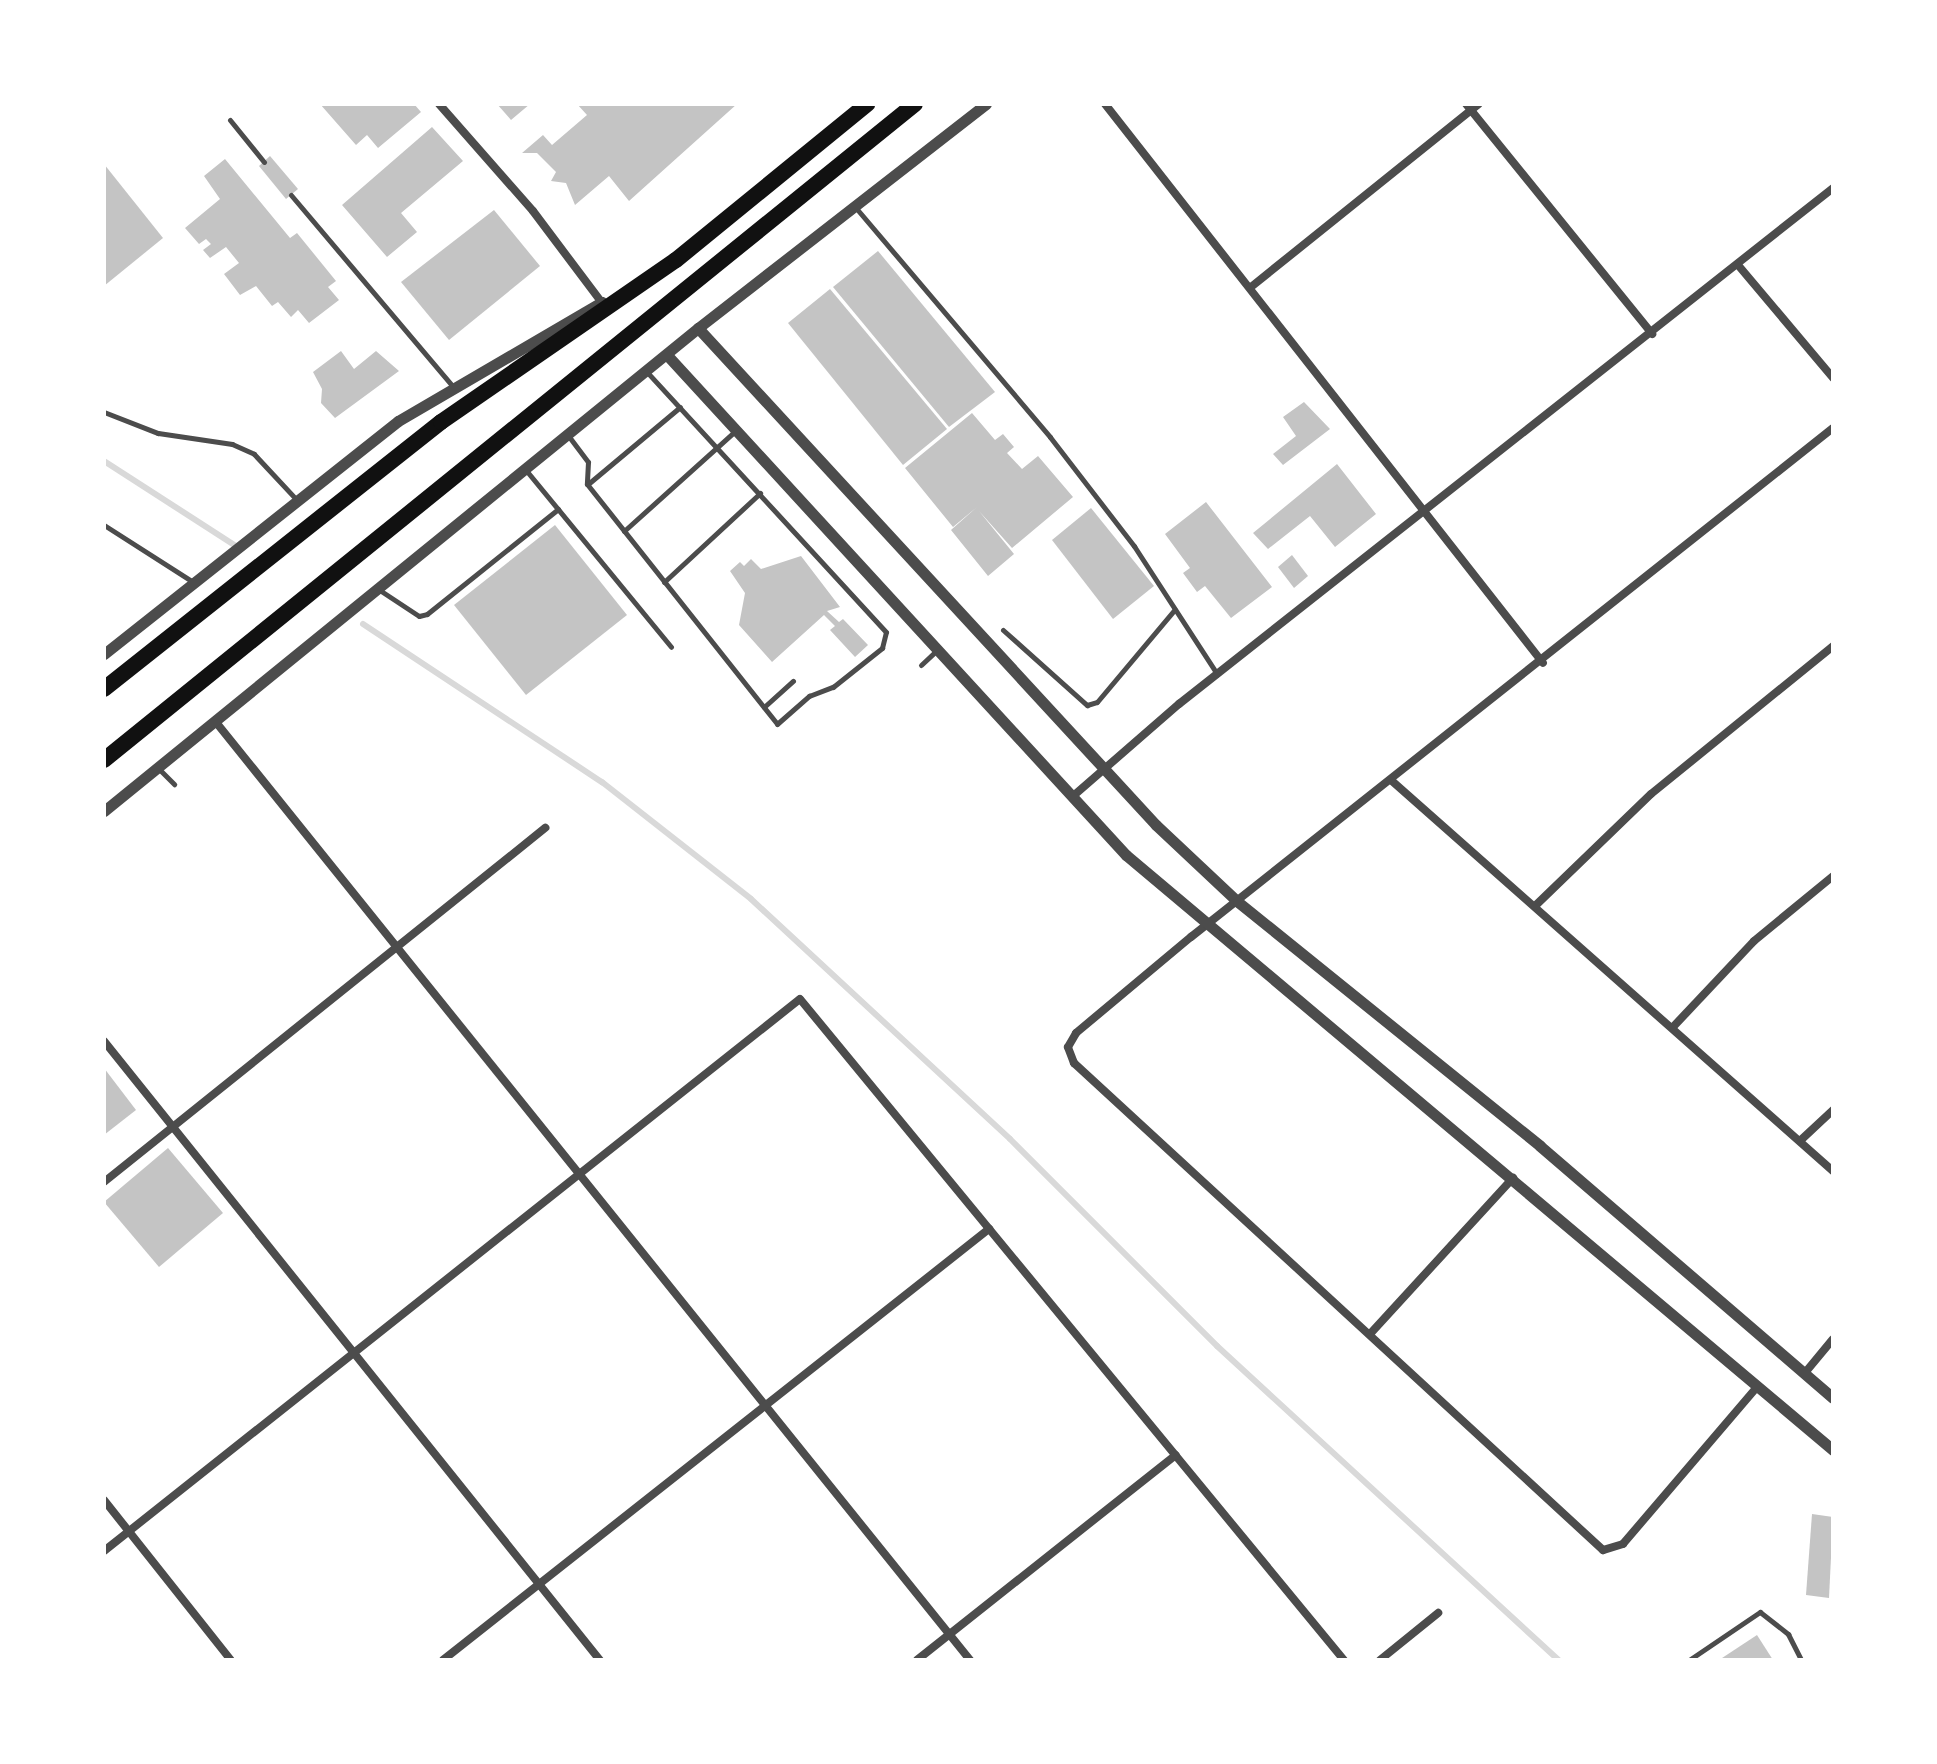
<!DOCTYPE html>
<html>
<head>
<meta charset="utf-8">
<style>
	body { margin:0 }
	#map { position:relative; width:1937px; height:1764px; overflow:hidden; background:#fff; font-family:Cabin,sans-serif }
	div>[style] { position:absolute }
	.stream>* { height:6px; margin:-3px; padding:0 3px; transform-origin:3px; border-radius:3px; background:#d9d9d9 }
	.building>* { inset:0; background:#c4c4c4 }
	.service>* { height:5px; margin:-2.5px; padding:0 2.5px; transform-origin:2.5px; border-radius:2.5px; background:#4c4c4c }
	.minor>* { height:8px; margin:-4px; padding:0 4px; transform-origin:4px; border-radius:4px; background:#4c4c4c }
	.tertiary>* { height:11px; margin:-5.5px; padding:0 5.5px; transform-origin:5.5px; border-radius:5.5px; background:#4c4c4c }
	.trunk>* { height:16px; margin:-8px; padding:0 8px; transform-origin:8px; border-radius:8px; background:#111 }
	span { translate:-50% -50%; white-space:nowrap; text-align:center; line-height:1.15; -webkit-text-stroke:6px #fff; paint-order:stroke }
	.frame { position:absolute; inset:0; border:106px solid #fff; pointer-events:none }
</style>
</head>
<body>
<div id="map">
	<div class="stream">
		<i style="left:104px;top:461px;width:161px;rotate:32.8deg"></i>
		<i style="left:363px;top:624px;width:287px;rotate:33.5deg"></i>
		<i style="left:602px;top:782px;width:189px;rotate:38.1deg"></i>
		<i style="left:751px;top:899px;width:353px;rotate:42.8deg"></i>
		<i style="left:1010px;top:1139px;width:293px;rotate:45deg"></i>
		<i style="left:1217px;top:1346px;width:464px;rotate:42.6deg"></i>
	</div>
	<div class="building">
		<i style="clip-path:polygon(320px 104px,414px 104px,421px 112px,378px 148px,367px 135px,356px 145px)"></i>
		<i style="clip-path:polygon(497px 104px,530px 104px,511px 120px)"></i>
		<i style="clip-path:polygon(577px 104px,737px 104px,629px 201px,609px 176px,575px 205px,566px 183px,551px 181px,556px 172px,537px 153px,522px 153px,543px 135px,552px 145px,587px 115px)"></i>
		<i style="clip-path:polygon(432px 127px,463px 161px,401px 213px,417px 232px,387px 257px,342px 205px)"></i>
		<i style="clip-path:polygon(270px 156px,298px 189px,286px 199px,259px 166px)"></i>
		<i style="clip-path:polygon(225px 159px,290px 238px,297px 233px,336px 281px,328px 287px,339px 300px,309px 323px,298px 310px,291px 317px,278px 302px,272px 306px,256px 286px,240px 295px,224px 274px,239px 263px,226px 247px,210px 258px,203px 250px,211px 244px,206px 239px,199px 244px,185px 228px,220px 199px,204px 176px)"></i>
		<i style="clip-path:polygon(104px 164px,163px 238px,104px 286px)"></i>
		<i style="clip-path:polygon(494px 210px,540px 266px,449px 340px,401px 282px)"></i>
		<i style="clip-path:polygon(878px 251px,995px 392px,949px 427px,833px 287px)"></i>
		<i style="clip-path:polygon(830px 289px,947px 429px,903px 465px,788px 323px)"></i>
		<i style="clip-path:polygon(341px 351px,354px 369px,376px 351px,399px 371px,335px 418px,321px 403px,322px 389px,313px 372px)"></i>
		<i style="clip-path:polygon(1304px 402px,1330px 429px,1283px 465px,1273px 454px,1296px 436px,1283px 417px)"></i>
		<i style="clip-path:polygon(972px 413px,995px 440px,1003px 434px,1014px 447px,1007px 453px,1022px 469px,1038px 456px,1073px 497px,1012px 548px,979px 511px,1014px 554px,988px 576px,951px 530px,977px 507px,953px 527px,905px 468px)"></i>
		<i style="clip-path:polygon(1337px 464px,1376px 514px,1335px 547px,1310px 516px,1268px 549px,1253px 533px)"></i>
		<i style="clip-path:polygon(1206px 502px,1272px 587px,1231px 618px,1205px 586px,1197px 592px,1183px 573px,1190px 568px,1165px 534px)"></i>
		<i style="clip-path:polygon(1091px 508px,1154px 586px,1113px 619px,1052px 540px)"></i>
		<i style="clip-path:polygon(555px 525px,627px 615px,526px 695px,454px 605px)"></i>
		<i style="clip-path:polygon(1292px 555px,1308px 576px,1294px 588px,1278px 567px)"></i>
		<i style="clip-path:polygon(801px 556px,840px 607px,827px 611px,839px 622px,843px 619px,868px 645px,855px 657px,830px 630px,835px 626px,824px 615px,772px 662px,739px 625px,745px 593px,730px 571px,740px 562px,744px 566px,751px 559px,761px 569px)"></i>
		<i style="clip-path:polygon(104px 1068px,136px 1110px,104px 1135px)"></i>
		<i style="clip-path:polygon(168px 1148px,223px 1213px,159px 1267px,104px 1202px)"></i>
		<i style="clip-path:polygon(1812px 1514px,1833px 1517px,1829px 1598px,1806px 1595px)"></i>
		<i style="clip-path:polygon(1757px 1635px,1773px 1660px,1719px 1660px)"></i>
	</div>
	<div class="service">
		<i style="left:230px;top:120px;width:54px;rotate:51deg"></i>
		<i style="left:291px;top:195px;width:251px;rotate:49.8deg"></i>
		<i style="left:856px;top:208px;width:300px;rotate:49.7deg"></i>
		<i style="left:1050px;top:437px;width:138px;rotate:52.4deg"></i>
		<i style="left:1134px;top:546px;width:153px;rotate:57deg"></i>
		<i style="left:104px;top:412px;width:58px;rotate:21.3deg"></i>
		<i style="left:158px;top:433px;width:75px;rotate:8.5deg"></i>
		<i style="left:232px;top:444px;width:24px;rotate:24deg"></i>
		<i style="left:254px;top:454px;width:62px;rotate:47deg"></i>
		<i style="left:567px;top:434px;width:35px;rotate:53deg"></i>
		<i style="left:588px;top:462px;width:22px;rotate:93deg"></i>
		<i style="left:587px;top:484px;width:306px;rotate:51.6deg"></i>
		<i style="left:777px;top:724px;width:43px;rotate:-41.2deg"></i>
		<i style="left:809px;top:696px;width:26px;rotate:-21deg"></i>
		<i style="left:833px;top:687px;width:63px;rotate:-38.5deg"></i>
		<i style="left:882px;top:648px;width:16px;rotate:-76deg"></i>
		<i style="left:886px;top:632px;width:353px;rotate:-132.6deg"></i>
		<i style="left:525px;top:469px;width:230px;rotate:50.6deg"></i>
		<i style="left:588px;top:484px;width:120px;rotate:-39.9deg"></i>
		<i style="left:104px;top:525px;width:106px;rotate:32.6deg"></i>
		<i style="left:624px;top:531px;width:149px;rotate:-42deg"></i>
		<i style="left:664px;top:582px;width:131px;rotate:-42.8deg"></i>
		<i style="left:378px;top:589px;width:49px;rotate:33.4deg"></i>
		<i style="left:419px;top:616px;width:8px;rotate:-14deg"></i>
		<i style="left:427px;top:614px;width:168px;rotate:-38.7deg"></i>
		<i style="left:1003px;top:630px;width:113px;rotate:41.8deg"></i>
		<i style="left:1087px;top:705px;width:10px;rotate:-17deg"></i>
		<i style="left:1097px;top:702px;width:121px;rotate:-50deg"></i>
		<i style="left:921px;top:665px;width:21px;rotate:-43deg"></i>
		<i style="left:764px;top:707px;width:39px;rotate:-42deg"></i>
		<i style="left:158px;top:768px;width:23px;rotate:45deg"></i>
		<i style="left:1689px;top:1660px;width:86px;rotate:-34.1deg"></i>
		<i style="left:1760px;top:1612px;width:36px;rotate:38deg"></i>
		<i style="left:1788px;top:1634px;width:29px;rotate:63deg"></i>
	</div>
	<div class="minor">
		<i style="left:439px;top:104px;width:142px;rotate:48.7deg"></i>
		<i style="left:533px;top:211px;width:115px;rotate:53.1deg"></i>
		<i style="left:1105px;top:104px;width:710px;rotate:51.92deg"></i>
		<i style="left:1466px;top:104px;width:296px;rotate:51deg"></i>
		<i style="left:1738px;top:265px;width:148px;rotate:49.9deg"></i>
		<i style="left:1251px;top:287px;width:292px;rotate:-38.8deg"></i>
		<i style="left:215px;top:721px;width:1205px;rotate:51.2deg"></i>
		<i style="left:1392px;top:781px;width:589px;rotate:41.49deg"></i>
		<i style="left:1072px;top:797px;width:142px;rotate:-41deg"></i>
		<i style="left:1179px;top:704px;width:833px;rotate:-38.27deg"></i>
		<i style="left:1535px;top:906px;width:161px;rotate:-44deg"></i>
		<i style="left:1651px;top:794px;width:235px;rotate:-39.1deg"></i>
		<i style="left:1673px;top:1027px;width:118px;rotate:-46.7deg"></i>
		<i style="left:1754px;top:941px;width:102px;rotate:-39.4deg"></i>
		<i style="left:104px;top:1041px;width:793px;rotate:51.3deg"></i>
		<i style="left:1802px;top:1139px;width:42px;rotate:-43.1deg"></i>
		<i style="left:104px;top:1182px;width:566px;rotate:-38.75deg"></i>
		<i style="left:1370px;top:1334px;width:212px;rotate:-47.5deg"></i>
		<i style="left:1804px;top:1374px;width:45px;rotate:-50.4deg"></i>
		<i style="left:1757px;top:1387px;width:206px;rotate:130.5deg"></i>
		<i style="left:1623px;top:1544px;width:21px;rotate:163deg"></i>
		<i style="left:1603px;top:1550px;width:719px;rotate:-137.37deg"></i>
		<i style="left:1074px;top:1063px;width:17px;rotate:-111deg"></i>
		<i style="left:1068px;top:1047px;width:16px;rotate:-60deg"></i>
		<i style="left:1076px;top:1033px;width:150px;rotate:-39.9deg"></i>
		<i style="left:1191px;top:937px;width:819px;rotate:-38.41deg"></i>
		<i style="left:104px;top:1500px;width:204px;rotate:51.6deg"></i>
		<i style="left:104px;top:1551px;width:888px;rotate:-38.42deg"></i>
		<i style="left:800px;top:999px;width:856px;rotate:50.55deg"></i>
		<i style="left:443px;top:1660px;width:696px;rotate:-38.29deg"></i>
		<i style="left:917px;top:1660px;width:330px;rotate:-38.4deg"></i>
		<i style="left:1380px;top:1660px;width:75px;rotate:-39deg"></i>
	</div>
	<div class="tertiary">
		<i style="left:698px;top:328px;width:676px;rotate:47.34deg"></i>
		<i style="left:1156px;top:825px;width:112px;rotate:43.2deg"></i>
		<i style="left:1238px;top:902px;width:388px;rotate:38.9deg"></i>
		<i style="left:1540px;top:1146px;width:386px;rotate:40.7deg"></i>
		<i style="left:667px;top:355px;width:679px;rotate:47.45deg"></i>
		<i style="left:1126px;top:855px;width:924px;rotate:40.08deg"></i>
		<i style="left:104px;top:654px;width:375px;rotate:-38.4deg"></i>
		<i style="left:398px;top:421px;width:236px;rotate:-30.3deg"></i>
		<i style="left:104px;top:811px;width:766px;rotate:-39.12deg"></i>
		<i style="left:698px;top:328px;width:365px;rotate:-37.9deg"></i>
	</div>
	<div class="trunk">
		<i style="left:104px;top:689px;width:430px;rotate:-38.4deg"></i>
		<i style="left:441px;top:422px;width:285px;rotate:-34.6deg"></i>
		<i style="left:676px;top:260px;width:247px;rotate:-39.2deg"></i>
		<i style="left:104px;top:760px;width:1043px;rotate:-38.97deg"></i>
	</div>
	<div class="frame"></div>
</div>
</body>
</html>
